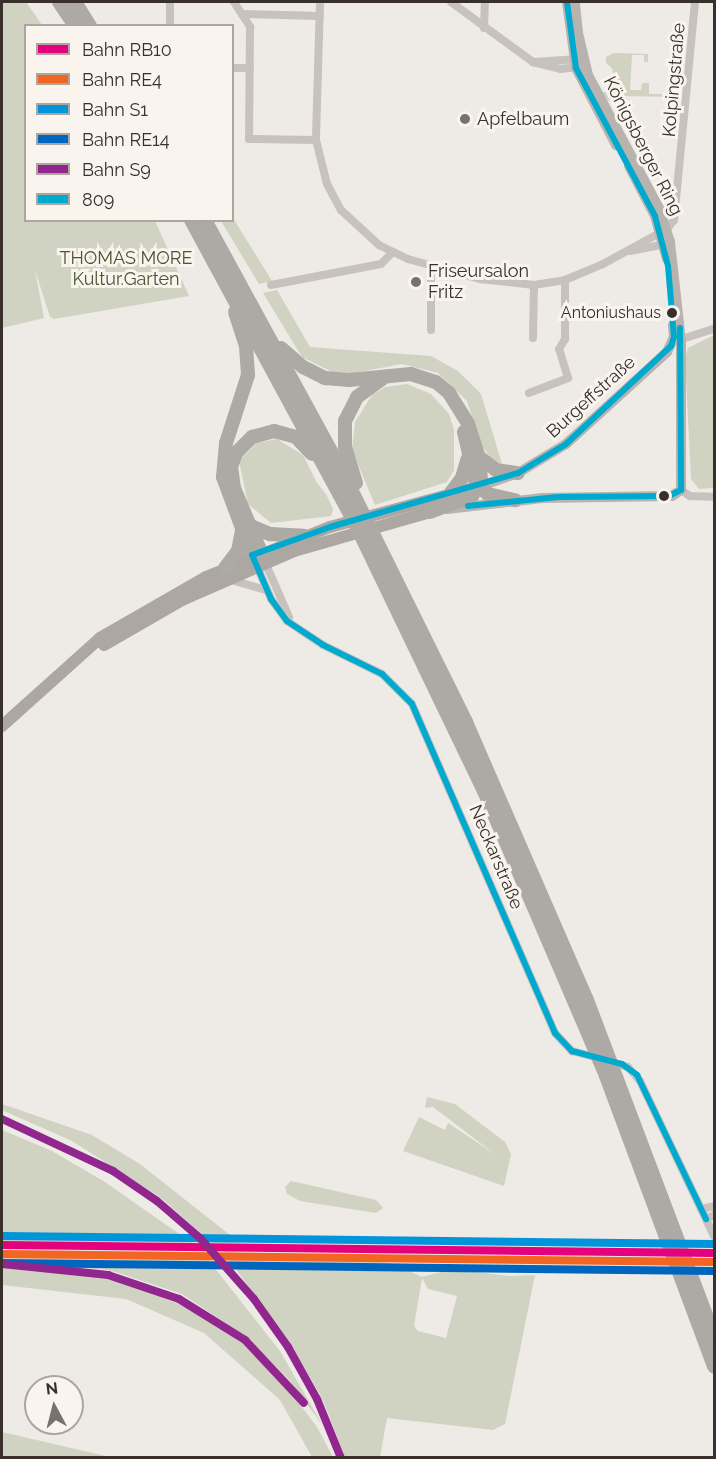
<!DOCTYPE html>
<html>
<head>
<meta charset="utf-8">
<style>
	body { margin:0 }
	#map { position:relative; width:716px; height:1459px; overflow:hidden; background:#eeeae6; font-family:Raleway,sans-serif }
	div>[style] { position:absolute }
	.green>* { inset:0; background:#d0d3c1 }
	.minor>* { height:8px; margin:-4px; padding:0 4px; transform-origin:4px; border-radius:4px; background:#c8c2be }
	.secondary>* { height:10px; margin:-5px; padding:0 5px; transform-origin:5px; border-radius:5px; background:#b8b3ae }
	.primary>* { height:12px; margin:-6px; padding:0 6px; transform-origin:6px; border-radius:6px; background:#ada7a3 }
	.motorway>* { height:14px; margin:-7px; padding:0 7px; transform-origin:7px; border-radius:7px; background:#ada9a5 }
	.bus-1>* { height:6px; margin:-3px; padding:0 3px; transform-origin:3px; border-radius:3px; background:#00a9ce }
	.rail-1>* { height:8px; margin:-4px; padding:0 4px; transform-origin:4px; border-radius:4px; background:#e5007d }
	.rail-2>* { height:8px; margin:-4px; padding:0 4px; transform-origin:4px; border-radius:4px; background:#f26522 }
	.rail-3>* { height:8px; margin:-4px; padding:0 4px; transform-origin:4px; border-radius:4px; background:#0095da }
	.rail-4>* { height:8px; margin:-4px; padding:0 4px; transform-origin:4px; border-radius:4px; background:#0065bd }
	.rail-5>* { height:8px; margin:-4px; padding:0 4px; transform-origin:4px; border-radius:4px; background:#91268f }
	.dots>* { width:16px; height:16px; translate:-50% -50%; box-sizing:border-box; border:3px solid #faf4ee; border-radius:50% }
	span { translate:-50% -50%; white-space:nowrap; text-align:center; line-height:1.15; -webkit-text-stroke:6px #faf4ee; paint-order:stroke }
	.bus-label { font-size:16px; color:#39302c }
	.right { translate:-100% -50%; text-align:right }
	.street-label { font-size:18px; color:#39302c }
	.poi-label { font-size:18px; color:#39302c }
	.left { translate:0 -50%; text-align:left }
	.park-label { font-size:18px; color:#495631 }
	.frame { position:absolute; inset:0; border:3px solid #39302c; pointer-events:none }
	.legend { position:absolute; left:24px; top:24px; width:210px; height:198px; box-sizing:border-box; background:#faf4ee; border:2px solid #ada6a0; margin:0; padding:8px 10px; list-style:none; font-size:18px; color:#39302c }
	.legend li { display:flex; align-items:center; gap:12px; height:30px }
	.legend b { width:30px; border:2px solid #ada6a0 }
	.north { position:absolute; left:24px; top:1375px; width:60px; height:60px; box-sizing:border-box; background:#faf4ee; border:2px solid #ada6a0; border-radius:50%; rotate:353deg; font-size:16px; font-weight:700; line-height:24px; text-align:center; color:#39302c }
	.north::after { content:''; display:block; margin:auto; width:21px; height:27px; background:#78716d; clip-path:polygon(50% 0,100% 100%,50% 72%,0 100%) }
</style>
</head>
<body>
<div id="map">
	<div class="green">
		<i style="clip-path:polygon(2px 2px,26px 2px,42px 25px,26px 26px,26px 220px,155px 221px,189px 296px,54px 319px,50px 317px,35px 270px,44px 318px,2px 328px)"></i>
		<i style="clip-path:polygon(614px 53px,648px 54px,648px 62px,644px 62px,644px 55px,632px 55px,630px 90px,641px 90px,642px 83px,649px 83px,649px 94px,677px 94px,677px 97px,620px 96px,619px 102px,605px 100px,602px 92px,623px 92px,623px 88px,615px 86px,612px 68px,606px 63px,606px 57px)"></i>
		<i style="clip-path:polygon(233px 218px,272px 281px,259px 284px,221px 221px)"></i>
		<i style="clip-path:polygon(277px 290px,310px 347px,431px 356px,458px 371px,481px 394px,502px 464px,492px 460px,482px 446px,467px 401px,438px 373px,402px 364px,354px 373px,332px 372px,302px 357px,263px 293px)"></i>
		<i style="clip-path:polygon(714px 335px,714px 488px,699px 489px,691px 479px,685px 358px,688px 348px)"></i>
		<i style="clip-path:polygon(407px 384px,431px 394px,449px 414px,454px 430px,454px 470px,447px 482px,375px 505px,352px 450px,355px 422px,372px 395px,385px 387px)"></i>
		<i style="clip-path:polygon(277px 439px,303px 455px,317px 483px,326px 494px,333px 509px,331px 516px,271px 523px,248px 504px,239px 461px,257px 443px)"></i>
		<i style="clip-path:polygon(427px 1097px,455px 1104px,505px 1142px,511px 1154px,504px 1186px,403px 1151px,419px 1117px,445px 1130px,448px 1123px,496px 1155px,433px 1107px,425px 1108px)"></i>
		<i style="clip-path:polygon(2px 1104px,92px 1135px,140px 1164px,240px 1243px,212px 1243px,160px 1197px,72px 1141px,2px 1110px)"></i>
		<i style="clip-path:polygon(2px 1130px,52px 1151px,105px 1182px,192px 1243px,2px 1241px)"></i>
		<i style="clip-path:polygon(291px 1181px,376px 1200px,383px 1208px,376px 1213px,300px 1201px,287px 1194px,285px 1187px)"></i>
		<i style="clip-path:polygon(2px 1254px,206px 1257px,280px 1351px,323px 1426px,290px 1381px,248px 1338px,182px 1294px,109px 1270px,2px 1261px)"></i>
		<i style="clip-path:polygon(evenodd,227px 1257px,349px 1257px,394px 1264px,422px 1277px,452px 1269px,509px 1276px,535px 1275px,505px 1424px,493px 1430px,387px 1418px,380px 1457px,345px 1457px,322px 1398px,291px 1345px,227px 1257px,422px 1278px,428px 1289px,457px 1296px,446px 1338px,418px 1331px,414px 1326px,422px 1278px)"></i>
		<i style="clip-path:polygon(2px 1267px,76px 1272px,128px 1283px,200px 1313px,242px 1343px,285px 1385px,317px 1427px,333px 1457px,312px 1457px,280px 1400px,204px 1333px,126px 1299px,2px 1285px)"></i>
		<i style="clip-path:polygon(2px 1432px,106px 1456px,108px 1457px,2px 1457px)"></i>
	</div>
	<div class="minor">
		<i style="left:234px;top:2px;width:30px;rotate:57deg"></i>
		<i style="left:250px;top:27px;width:112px;rotate:90.5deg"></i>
		<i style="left:249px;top:139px;width:67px;rotate:0.9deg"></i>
		<i style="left:320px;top:2px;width:138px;rotate:91.7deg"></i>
		<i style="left:316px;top:140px;width:45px;rotate:76deg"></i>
		<i style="left:327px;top:184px;width:30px;rotate:62deg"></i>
		<i style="left:341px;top:210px;width:52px;rotate:42.6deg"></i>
		<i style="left:379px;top:245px;width:32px;rotate:26deg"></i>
		<i style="left:408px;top:259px;width:75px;rotate:15.5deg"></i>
		<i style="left:480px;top:279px;width:54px;rotate:6.3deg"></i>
		<i style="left:534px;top:285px;width:31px;rotate:-9deg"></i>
		<i style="left:565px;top:280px;width:41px;rotate:-22.8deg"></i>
		<i style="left:603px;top:264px;width:73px;rotate:-28.7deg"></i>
		<i style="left:667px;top:229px;width:11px;rotate:-52deg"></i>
		<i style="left:674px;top:220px;width:219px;rotate:-84.5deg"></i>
		<i style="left:451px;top:2px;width:102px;rotate:36.2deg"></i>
		<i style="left:533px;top:62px;width:29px;rotate:14deg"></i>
		<i style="left:561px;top:69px;width:17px;rotate:-7deg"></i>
		<i style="left:242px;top:14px;width:78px;rotate:1.5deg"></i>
		<i style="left:170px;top:26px;width:24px;rotate:-90deg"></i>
		<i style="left:484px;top:28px;width:26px;rotate:-88deg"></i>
		<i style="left:533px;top:62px;width:46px;rotate:-3.7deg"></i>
		<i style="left:232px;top:68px;width:18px"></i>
		<i style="left:630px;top:251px;width:36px;rotate:-11deg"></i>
		<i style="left:431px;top:267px;width:63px;rotate:90deg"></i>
		<i style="left:271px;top:285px;width:112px;rotate:-10.8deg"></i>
		<i style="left:381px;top:264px;width:17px;rotate:-45deg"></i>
		<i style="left:533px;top:338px;width:53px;rotate:-88.9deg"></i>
		<i style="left:676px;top:341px;width:40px;rotate:-18deg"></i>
		<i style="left:529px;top:393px;width:42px;rotate:-21deg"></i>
		<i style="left:568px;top:378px;width:30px;rotate:-107deg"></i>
		<i style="left:559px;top:349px;width:12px;rotate:-59deg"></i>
		<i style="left:565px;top:339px;width:59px;rotate:-90deg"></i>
		<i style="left:681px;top:490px;width:11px;rotate:34deg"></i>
		<i style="left:690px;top:496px;width:24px;rotate:2deg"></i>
		<i style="left:265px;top:562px;width:60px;rotate:66.4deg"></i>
		<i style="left:257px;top:566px;width:36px;rotate:67deg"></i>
		<i style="left:271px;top:599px;width:27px;rotate:54deg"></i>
		<i style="left:287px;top:621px;width:43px;rotate:33.7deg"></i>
		<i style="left:323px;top:645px;width:66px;rotate:26.2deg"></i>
		<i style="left:382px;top:674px;width:42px;rotate:45deg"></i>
		<i style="left:412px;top:704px;width:359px;rotate:66.5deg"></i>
		<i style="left:555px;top:1033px;width:25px;rotate:47deg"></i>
		<i style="left:572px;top:1051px;width:27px;rotate:15deg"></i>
		<i style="left:231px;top:580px;width:37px;rotate:16deg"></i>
		<i style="left:609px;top:1061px;width:20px;rotate:18deg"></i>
		<i style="left:628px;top:1067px;width:18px;rotate:49deg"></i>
		<i style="left:640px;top:1081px;width:172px;rotate:64.5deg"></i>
		<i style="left:701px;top:1209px;width:13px;rotate:-13deg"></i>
		<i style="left:706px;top:1219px;width:9px;rotate:-27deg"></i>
	</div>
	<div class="secondary">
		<i style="left:567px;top:2px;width:67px;rotate:82.2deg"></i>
		<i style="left:576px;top:68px;width:87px;rotate:62.5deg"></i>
		<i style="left:629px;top:166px;width:56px;rotate:62.5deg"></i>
		<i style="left:655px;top:216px;width:45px;rotate:74.4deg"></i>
		<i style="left:478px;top:487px;width:42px;rotate:-19.3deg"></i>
		<i style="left:518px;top:473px;width:56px;rotate:-31.1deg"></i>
		<i style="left:566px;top:444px;width:137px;rotate:-42.3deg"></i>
		<i style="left:667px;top:352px;width:17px;rotate:-65deg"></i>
		<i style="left:674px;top:337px;width:12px;rotate:-95deg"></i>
		<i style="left:447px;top:509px;width:96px;rotate:-6.6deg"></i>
		<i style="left:542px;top:498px;width:130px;rotate:-0.9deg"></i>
		<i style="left:672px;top:496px;width:11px;rotate:-34deg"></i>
		<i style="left:681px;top:490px;width:148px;rotate:-90deg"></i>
		<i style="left:681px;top:342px;width:101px;rotate:-96.3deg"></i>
		<i style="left:670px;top:242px;width:36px;rotate:-108deg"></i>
		<i style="left:659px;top:208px;width:151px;rotate:-118.1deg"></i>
		<i style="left:588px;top:75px;width:43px;rotate:-103.4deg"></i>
		<i style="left:578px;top:33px;width:31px;rotate:-96deg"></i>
	</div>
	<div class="primary">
		<i style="left:104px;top:645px;width:90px;rotate:-30deg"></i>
		<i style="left:182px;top:600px;width:122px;rotate:-23.6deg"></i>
		<i style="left:294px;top:551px;width:141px;rotate:-16deg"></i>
		<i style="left:2px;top:726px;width:132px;rotate:-41.9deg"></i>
		<i style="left:100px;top:638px;width:122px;rotate:-29.9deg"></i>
		<i style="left:206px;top:577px;width:134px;rotate:-22deg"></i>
		<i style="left:330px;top:527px;width:153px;rotate:-15.1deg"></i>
	</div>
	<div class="motorway">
		<i style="left:59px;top:2px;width:29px;rotate:56deg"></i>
		<i style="left:75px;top:2px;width:28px;rotate:58deg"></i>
		<i style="left:191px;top:220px;width:345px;rotate:61.6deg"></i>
		<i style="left:355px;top:523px;width:297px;rotate:64.3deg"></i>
		<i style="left:484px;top:791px;width:310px;rotate:66.8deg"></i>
		<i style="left:606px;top:1076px;width:310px;rotate:69.6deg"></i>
		<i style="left:205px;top:220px;width:288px;rotate:61.4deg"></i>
		<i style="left:343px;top:473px;width:278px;rotate:63.7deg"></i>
		<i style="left:466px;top:722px;width:303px;rotate:66.5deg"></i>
		<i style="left:587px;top:1000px;width:359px;rotate:69.3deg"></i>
		<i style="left:235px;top:312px;width:36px;rotate:72deg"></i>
		<i style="left:246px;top:346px;width:29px;rotate:86deg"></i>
		<i style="left:248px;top:375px;width:71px;rotate:107.9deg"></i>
		<i style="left:226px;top:443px;width:34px;rotate:95deg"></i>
		<i style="left:223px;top:477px;width:83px;rotate:69.6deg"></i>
		<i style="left:281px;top:348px;width:29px;rotate:41deg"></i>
		<i style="left:303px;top:367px;width:25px;rotate:27deg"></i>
		<i style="left:325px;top:378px;width:24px;rotate:5deg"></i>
		<i style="left:349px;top:380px;width:62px;rotate:-5.5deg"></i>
		<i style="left:411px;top:374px;width:26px;rotate:18deg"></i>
		<i style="left:436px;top:382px;width:17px;rotate:40deg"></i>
		<i style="left:449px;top:393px;width:36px;rotate:58deg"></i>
		<i style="left:468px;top:424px;width:35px;rotate:72deg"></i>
		<i style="left:479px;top:457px;width:23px;rotate:85deg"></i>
		<i style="left:481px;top:480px;width:18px;rotate:119deg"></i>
		<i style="left:472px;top:496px;width:45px;rotate:159.1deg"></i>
		<i style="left:464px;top:432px;width:53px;rotate:77deg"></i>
		<i style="left:476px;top:484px;width:16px;rotate:40deg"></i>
		<i style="left:488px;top:494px;width:28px;rotate:13deg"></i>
		<i style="left:479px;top:457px;width:21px;rotate:37deg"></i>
		<i style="left:496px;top:470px;width:22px;rotate:8deg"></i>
		<i style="left:356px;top:483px;width:38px;rotate:-107deg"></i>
		<i style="left:345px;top:447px;width:26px;rotate:-90deg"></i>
		<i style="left:345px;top:421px;width:27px;rotate:-63deg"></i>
		<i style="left:357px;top:397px;width:31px;rotate:-36deg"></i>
		<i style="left:450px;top:494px;width:20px;rotate:-53deg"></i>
		<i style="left:462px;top:478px;width:19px;rotate:-74deg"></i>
		<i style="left:251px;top:526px;width:21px;rotate:23deg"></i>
		<i style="left:270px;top:534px;width:34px;rotate:3deg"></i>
		<i style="left:261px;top:552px;width:69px;rotate:-112.9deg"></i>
		<i style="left:234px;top:488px;width:21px;rotate:-98deg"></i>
		<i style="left:231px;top:467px;width:15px;rotate:-70deg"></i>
		<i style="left:236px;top:453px;width:23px;rotate:-45deg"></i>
		<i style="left:252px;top:437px;width:23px;rotate:-15deg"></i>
		<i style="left:274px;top:431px;width:23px;rotate:15deg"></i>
		<i style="left:296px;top:437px;width:23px;rotate:47deg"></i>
		<i style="left:225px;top:568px;width:21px;rotate:-53deg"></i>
		<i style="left:238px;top:551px;width:20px;rotate:-79deg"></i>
	</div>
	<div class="bus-1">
		<i style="left:680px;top:328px;width:162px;rotate:89.6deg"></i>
		<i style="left:468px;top:506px;width:90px;rotate:-5.7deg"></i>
		<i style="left:558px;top:497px;width:111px;rotate:-0.5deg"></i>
		<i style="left:669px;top:496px;width:13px;rotate:-27deg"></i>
		<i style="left:252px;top:555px;width:83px;rotate:-19.7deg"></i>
		<i style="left:330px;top:527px;width:196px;rotate:-16deg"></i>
		<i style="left:518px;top:473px;width:56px;rotate:-31.1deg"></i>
		<i style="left:566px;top:444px;width:144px;rotate:-43deg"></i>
		<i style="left:671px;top:346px;width:9px;rotate:-72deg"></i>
		<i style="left:674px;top:337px;width:71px;rotate:-94.8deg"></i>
		<i style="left:668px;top:266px;width:52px;rotate:-104.6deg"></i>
		<i style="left:655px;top:216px;width:168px;rotate:-118.1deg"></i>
		<i style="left:576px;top:68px;width:67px;rotate:-97.8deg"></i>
		<i style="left:252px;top:555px;width:48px;rotate:66.6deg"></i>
		<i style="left:271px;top:599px;width:27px;rotate:54deg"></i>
		<i style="left:287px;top:621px;width:43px;rotate:33.7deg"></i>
		<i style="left:323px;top:645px;width:66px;rotate:26.2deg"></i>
		<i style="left:382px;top:674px;width:42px;rotate:45deg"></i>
		<i style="left:412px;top:704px;width:359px;rotate:66.5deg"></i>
		<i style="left:555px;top:1033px;width:25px;rotate:47deg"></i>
		<i style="left:572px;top:1051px;width:52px;rotate:14.6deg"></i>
		<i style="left:622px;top:1064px;width:19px;rotate:36deg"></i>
		<i style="left:637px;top:1075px;width:160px;rotate:64.4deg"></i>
	</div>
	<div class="rail-1">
		<i style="left:2px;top:1245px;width:712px;rotate:0.64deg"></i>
	</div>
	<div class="rail-2">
		<i style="left:2px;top:1254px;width:712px;rotate:0.64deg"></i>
	</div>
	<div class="rail-3">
		<i style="left:2px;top:1236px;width:712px;rotate:0.64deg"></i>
	</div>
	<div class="rail-4">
		<i style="left:2px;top:1263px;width:712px;rotate:0.64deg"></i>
	</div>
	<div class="rail-5">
		<i style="left:2px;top:1119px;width:123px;rotate:25.1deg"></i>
		<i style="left:113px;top:1171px;width:53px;rotate:34.3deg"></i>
		<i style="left:157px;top:1201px;width:57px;rotate:40.7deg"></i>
		<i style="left:200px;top:1238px;width:81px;rotate:48.5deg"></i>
		<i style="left:254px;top:1299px;width:59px;rotate:54.7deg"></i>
		<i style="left:288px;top:1347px;width:60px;rotate:60.9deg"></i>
		<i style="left:317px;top:1399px;width:64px;rotate:67.9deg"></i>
		<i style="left:2px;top:1264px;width:107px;rotate:5.9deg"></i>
		<i style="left:108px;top:1275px;width:75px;rotate:18.7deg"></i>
		<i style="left:179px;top:1299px;width:78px;rotate:31.8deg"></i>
		<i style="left:245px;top:1340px;width:86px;rotate:46.9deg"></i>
	</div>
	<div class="dots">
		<i style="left:465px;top:119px;background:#78716d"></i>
		<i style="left:416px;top:282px;background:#78716d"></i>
		<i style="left:672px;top:313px;background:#39302c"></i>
		<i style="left:664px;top:496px;background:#39302c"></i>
	</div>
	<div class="bus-label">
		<span class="right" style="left:661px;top:313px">Antoniushaus</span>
	</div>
	<div class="street-label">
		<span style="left:674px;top:80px;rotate:-85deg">Kolpingstraße</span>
		<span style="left:643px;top:146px;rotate:63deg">Königsberger Ring</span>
		<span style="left:591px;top:397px;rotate:-42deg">Burgeffstraße</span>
		<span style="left:496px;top:857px;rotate:67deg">Neckarstraße</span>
	</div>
	<div class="poi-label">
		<span class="left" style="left:477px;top:119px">Apfelbaum</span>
		<span class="left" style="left:428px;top:282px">Friseursalon<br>Fritz</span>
	</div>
	<div class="park-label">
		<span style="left:126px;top:269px">THOMAS MORE<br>Kultur.Garten</span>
	</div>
	<div class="frame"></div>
	<ul class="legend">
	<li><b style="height:8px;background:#e5007d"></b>Bahn RB10</li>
	<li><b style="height:8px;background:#f26522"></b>Bahn RE4</li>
	<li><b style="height:8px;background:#0095da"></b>Bahn S1</li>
	<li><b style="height:8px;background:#0065bd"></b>Bahn RE14</li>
	<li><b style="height:8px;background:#91268f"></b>Bahn S9</li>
	<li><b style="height:8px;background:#00a9ce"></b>809</li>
	</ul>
	<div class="north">N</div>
</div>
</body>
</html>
